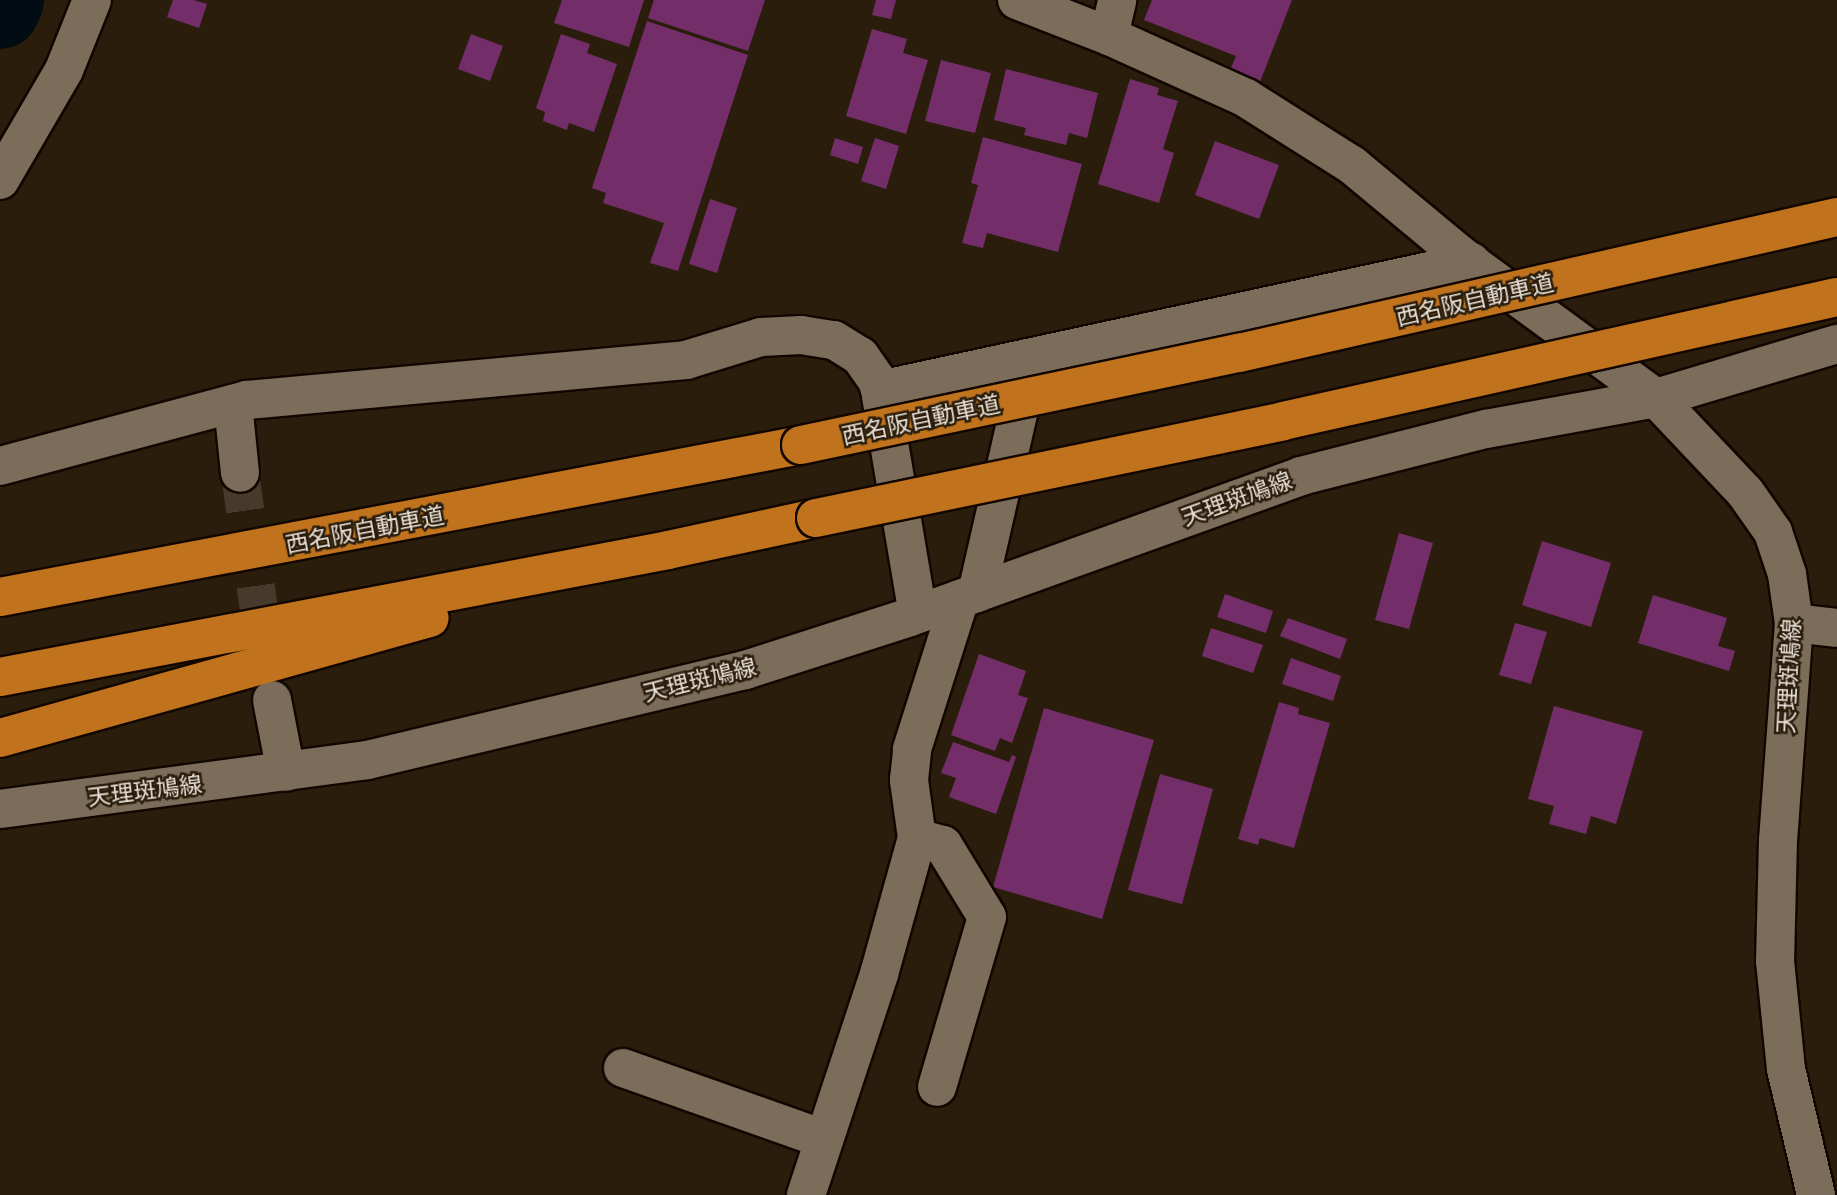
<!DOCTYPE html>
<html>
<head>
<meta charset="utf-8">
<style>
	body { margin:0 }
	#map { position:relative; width:1837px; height:1195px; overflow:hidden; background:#2a1d0c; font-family:"Fira Sans","Noto Sans JP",sans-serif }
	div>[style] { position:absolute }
	.river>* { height:80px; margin:-40px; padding:0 40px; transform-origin:40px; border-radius:40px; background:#010d12 }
	.building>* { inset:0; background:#732e69 }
	.minor-tunnel>* { height:38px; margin-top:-19px; transform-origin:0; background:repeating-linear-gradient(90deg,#473a2a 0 38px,transparent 0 57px) }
	.roads { filter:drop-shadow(2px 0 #120700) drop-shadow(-2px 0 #120700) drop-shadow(0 2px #120700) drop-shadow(0 -2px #120700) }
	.minor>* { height:38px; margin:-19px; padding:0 19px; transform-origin:19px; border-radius:19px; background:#7c6c5a }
	.secondary>* { height:38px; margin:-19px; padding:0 19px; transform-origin:19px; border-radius:19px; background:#7c6c5a }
	.motorway>* { height:38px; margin:-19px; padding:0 19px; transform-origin:19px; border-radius:19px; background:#c0721c }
	.bridges { filter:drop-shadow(2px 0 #120700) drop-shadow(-2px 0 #120700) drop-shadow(0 2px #120700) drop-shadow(0 -2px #120700) }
	.motorway-bridge>* { height:38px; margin:-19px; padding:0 19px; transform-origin:19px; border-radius:19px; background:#c0721c }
	span { translate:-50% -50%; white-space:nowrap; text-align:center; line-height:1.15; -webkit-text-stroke:5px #2a1d0c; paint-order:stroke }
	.street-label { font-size:23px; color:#e9e0d6 }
</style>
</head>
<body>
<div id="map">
	<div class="river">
		<i style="left:0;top:9px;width:10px;rotate:-66deg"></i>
	</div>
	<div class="building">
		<i style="clip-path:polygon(173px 0,194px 0,207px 4px,199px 28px,167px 17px)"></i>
		<i style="clip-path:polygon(562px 0,644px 0,629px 47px,554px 23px)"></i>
		<i style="clip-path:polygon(654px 0,765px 0,748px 51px,648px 18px)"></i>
		<i style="clip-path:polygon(876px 0,896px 0,891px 19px,872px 15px)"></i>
		<i style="clip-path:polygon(1152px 0,1292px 0,1258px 87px,1228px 75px,1236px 56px,1144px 20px)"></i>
		<i style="clip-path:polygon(647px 21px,748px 55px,678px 271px,650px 263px,664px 223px,603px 203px,606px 193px,592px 188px)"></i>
		<i style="clip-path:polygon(872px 29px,907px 39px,903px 53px,928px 60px,906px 134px,846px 116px)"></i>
		<i style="clip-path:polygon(471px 34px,503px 46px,490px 81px,458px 69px)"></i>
		<i style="clip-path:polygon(561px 34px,590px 44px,587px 53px,617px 64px,594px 132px,569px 123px,567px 130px,543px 121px,545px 112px,536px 108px)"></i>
		<i style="clip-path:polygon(941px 60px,991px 73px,975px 133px,925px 121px)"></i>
		<i style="clip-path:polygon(1006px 69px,1098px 93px,1087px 138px,1069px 133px,1066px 145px,1024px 135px,1026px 128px,994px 120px)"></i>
		<i style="clip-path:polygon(1130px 79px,1159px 88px,1157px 95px,1178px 101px,1163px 149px,1174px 153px,1159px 203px,1098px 184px)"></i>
		<i style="clip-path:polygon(983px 137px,1082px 164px,1058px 252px,987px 233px,983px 248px,962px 243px,978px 185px,971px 183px)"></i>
		<i style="clip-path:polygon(835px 138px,863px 147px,858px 164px,830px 155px)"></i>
		<i style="clip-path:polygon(875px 138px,899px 146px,886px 189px,861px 181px)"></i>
		<i style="clip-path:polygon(1215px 141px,1279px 165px,1259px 219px,1195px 195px)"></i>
		<i style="clip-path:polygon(710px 199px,737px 208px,717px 273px,689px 264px)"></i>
		<i style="clip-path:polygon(1399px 533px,1433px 543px,1409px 629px,1375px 620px)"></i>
		<i style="clip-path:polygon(1542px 541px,1611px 563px,1591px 627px,1522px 605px)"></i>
		<i style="clip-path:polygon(1225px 594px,1273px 611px,1266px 633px,1217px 617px)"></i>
		<i style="clip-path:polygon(1653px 595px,1727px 618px,1718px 646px,1735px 651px,1729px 671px,1638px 643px)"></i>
		<i style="clip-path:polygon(1288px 618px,1347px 639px,1340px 659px,1280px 636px)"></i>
		<i style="clip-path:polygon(1515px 623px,1547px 632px,1531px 684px,1499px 675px)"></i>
		<i style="clip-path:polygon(1211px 628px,1263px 645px,1253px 673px,1202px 656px)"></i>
		<i style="clip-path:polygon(979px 654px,1026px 671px,1018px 695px,1028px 698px,1012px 743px,1000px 738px,995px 751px,951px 735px)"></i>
		<i style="clip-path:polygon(1291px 658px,1341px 676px,1333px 701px,1282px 684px)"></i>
		<i style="clip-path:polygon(1279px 702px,1299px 708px,1298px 714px,1330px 723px,1294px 848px,1260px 838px,1258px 845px,1238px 839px)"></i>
		<i style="clip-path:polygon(1554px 706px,1643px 731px,1616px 824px,1591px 816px,1586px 834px,1549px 824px,1554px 806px,1528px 799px)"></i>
		<i style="clip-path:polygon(1044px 708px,1154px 740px,1102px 919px,993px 887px)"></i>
		<i style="clip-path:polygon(953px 742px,1009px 762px,1012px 755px,1016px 757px,996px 814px,949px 797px,956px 778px,941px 773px)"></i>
		<i style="clip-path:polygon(1160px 774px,1213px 789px,1182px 904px,1128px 890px)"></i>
	</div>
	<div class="minor-tunnel">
		<i style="left:240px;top:473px;width:189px;rotate:82.1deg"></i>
	</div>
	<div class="roads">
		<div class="minor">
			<i style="left:1017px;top:0;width:99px;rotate:21.4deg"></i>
			<i style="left:1109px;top:36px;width:150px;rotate:24.3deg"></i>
			<i style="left:1246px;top:98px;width:125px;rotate:32.3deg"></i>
			<i style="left:1352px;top:165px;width:144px;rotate:39.7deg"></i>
			<i style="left:1463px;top:257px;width:239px;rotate:36.2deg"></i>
			<i style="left:1656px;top:398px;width:189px;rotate:-16.6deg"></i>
			<i style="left:1109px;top:36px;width:37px;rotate:-77deg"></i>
			<i style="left:0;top:180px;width:127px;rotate:-59.8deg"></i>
			<i style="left:64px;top:70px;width:75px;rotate:-68.2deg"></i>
			<i style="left:881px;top:396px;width:221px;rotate:80.4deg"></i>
			<i style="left:233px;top:404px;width:69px;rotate:84.2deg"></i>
			<i style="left:0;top:466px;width:256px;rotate:-15deg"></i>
			<i style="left:247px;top:400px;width:441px;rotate:-5.2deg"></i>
			<i style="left:686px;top:360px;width:78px;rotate:-17deg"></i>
			<i style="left:761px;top:337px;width:40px;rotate:-2.9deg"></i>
			<i style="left:801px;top:335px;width:33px;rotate:9deg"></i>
			<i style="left:834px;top:340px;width:31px;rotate:32deg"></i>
			<i style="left:860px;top:356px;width:29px;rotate:55deg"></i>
			<i style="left:877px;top:380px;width:10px;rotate:73deg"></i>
			<i style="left:880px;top:390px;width:605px;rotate:-12.22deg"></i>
			<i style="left:977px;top:593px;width:229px;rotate:-77.1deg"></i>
			<i style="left:1794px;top:623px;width:43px;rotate:6.6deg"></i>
			<i style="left:272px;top:700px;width:73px;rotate:79deg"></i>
			<i style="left:917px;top:838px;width:27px;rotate:15deg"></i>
			<i style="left:943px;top:845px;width:84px;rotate:58.6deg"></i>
			<i style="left:987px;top:917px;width:177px;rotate:106.4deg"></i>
			<i style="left:623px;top:1068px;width:213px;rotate:19.5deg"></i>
			<i style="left:806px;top:1195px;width:233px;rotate:-71.7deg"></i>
			<i style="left:879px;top:974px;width:141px;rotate:-74.4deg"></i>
			<i style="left:917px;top:838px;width:59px;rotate:-97.9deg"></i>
			<i style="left:909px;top:780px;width:31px;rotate:-84deg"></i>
			<i style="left:912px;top:749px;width:157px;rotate:-72.3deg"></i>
		</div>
		<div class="secondary">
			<i style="left:0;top:809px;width:370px;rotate:-7.6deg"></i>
			<i style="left:367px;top:760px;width:389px;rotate:-13.4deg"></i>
			<i style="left:745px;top:670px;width:173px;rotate:-17.8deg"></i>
			<i style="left:910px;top:617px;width:416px;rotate:-19.8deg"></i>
			<i style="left:1301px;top:476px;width:191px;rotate:-14.3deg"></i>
			<i style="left:1486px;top:429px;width:173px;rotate:-10.3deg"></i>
			<i style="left:1656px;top:398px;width:129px;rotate:46.6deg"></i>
			<i style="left:1745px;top:492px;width:49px;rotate:55deg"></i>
			<i style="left:1773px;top:532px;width:44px;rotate:71.6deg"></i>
			<i style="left:1787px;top:574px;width:49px;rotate:81.9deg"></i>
			<i style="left:1794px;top:623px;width:218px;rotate:94.2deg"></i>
			<i style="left:1778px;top:840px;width:121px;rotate:91.4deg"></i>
			<i style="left:1775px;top:961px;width:109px;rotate:84.2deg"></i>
			<i style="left:1786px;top:1069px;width:130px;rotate:76.6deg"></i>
		</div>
		<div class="motorway">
			<i style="left:0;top:597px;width:815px;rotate:-10.74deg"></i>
			<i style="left:0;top:677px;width:680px;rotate:-10.76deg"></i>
			<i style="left:668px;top:550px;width:151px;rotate:-12.2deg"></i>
			<i style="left:0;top:738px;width:446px;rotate:-15.6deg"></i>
		</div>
	</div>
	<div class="bridges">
		<div class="motorway-bridge">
			<i style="left:801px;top:445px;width:448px;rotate:-11.9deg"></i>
			<i style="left:1239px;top:353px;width:613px;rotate:-12.81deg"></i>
			<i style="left:816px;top:518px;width:477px;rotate:-11.7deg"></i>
			<i style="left:1283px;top:421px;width:568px;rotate:-12.62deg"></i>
		</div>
	</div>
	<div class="street-label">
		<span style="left:1475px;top:300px;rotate:-13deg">西名阪自動車道</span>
		<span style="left:921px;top:420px;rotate:-12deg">西名阪自動車道</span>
		<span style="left:1237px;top:499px;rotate:-20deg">天理斑鳩線</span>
		<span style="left:365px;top:530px;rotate:-11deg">西名阪自動車道</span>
		<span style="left:1789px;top:676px;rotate:-87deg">天理斑鳩線</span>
		<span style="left:700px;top:680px;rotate:-14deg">天理斑鳩線</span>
		<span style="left:145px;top:791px;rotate:-7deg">天理斑鳩線</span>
	</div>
</div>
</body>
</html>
